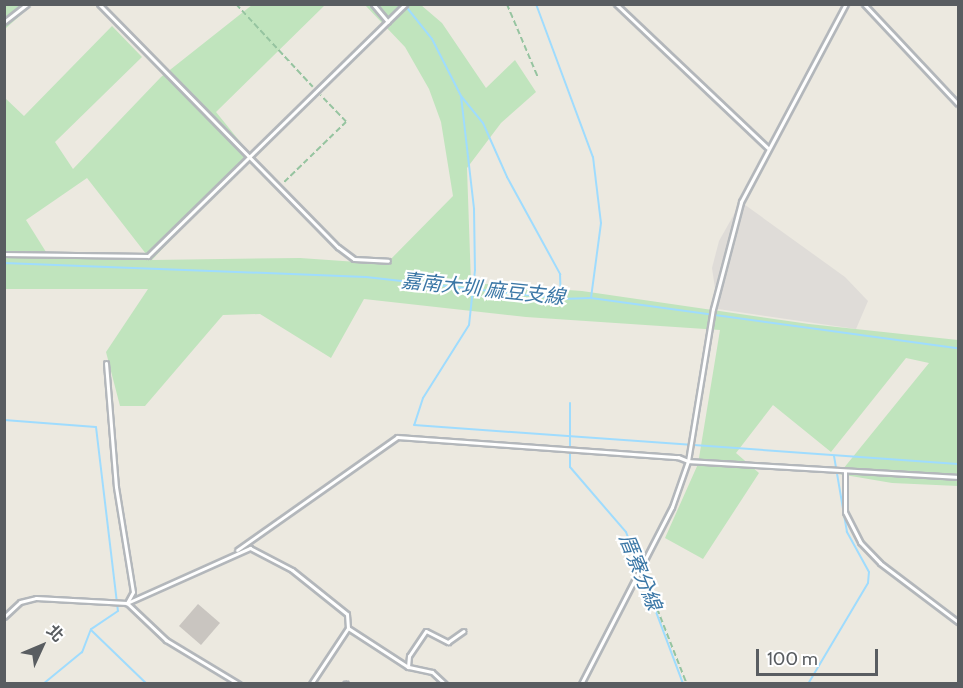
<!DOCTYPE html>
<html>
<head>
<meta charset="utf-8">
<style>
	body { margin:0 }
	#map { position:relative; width:963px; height:688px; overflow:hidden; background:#ece9e0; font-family:Cabin,"Noto Sans TC",sans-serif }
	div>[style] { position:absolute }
	.industrial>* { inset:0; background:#dfdcd8 }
	.green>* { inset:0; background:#c0e4bd }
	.stream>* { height:2px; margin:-1px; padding:0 1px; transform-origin:1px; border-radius:1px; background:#9fdcfe }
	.building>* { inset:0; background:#c9c5c0 }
	.path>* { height:1.5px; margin-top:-0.75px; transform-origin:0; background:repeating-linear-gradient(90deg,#96c4a0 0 6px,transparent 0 9px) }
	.roads { filter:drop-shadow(2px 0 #b3b7bb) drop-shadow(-2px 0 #b3b7bb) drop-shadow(0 2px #b3b7bb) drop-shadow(0 -2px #b3b7bb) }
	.lane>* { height:3px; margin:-1.5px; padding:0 1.5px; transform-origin:1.5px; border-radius:1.5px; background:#fff }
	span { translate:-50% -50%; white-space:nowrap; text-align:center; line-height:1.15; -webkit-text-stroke:4.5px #fff; paint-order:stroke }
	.water-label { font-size:20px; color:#3b77a6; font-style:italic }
	.frame { position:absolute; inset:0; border:6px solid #595d61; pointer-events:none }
	.north { position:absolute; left:12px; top:616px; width:60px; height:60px; -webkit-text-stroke:4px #fff; paint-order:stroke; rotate:46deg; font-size:16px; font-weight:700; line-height:24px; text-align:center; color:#595d61 }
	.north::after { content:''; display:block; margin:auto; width:21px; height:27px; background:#595d61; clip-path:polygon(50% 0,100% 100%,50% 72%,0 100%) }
	.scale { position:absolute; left:756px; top:649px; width:122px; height:27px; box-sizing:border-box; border:3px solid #595d61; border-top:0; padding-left:8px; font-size:18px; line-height:21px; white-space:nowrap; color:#595d61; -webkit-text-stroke:4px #fff; paint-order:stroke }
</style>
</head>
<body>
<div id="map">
	<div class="industrial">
		<i style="clip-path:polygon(741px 202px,845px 277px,868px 301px,856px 329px,718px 309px,712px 268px,719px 241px)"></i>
	</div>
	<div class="green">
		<i style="clip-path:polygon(5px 5px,32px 5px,5px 29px)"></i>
		<i style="clip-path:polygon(evenodd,252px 5px,325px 5px,216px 112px,250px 154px,152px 260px,300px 258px,386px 264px,453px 196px,441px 122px,429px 89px,405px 47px,365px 5px,421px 5px,442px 23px,486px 88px,515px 60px,536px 92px,501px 123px,467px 168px,471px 283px,582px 291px,809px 324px,958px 340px,958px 486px,892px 483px,839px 474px,929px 363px,906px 358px,831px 452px,773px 405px,736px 453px,759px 473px,703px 559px,665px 538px,698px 464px,720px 330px,526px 317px,364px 299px,331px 358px,260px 314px,223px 315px,145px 406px,120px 406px,106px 352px,148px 289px,5px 289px,4px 97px,24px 116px,112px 26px,142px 57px,55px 142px,73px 169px,161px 77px,252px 5px,87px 178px,150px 259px,46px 252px,26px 220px,87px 178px)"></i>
	</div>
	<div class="stream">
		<i style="left:404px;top:4px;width:45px;rotate:51.3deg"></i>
		<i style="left:432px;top:39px;width:64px;rotate:63deg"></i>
		<i style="left:461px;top:96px;width:35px;rotate:51deg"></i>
		<i style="left:483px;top:123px;width:59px;rotate:66deg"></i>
		<i style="left:507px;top:177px;width:111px;rotate:61.3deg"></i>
		<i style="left:560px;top:274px;width:25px;rotate:88deg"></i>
		<i style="left:536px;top:4px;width:163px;rotate:69.6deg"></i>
		<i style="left:593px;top:157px;width:66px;rotate:83.1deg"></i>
		<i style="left:601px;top:223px;width:76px;rotate:97.6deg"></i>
		<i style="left:461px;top:96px;width:114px;rotate:83.4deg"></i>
		<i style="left:474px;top:209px;width:61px;rotate:89.1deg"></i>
		<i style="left:475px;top:270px;width:55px;rotate:96.2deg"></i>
		<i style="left:469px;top:325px;width:86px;rotate:122.2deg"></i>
		<i style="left:423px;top:398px;width:28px;rotate:108deg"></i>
		<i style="left:414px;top:425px;width:545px;rotate:4.1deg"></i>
		<i style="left:4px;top:263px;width:362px;rotate:2.2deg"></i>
		<i style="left:366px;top:277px;width:196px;rotate:6.4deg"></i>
		<i style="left:561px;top:299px;width:30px;rotate:-2deg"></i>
		<i style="left:591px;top:298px;width:370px;rotate:7.8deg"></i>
		<i style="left:570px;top:403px;width:64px;rotate:90deg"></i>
		<i style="left:570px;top:467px;width:86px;rotate:49.3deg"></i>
		<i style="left:626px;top:532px;width:162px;rotate:69.4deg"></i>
		<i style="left:4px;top:420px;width:92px;rotate:4.4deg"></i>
		<i style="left:96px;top:427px;width:185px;rotate:83.2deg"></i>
		<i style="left:118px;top:611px;width:32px;rotate:146deg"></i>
		<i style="left:91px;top:629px;width:25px;rotate:111deg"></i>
		<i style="left:82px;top:652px;width:50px;rotate:140.6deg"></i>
		<i style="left:91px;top:630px;width:78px;rotate:44deg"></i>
		<i style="left:808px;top:684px;width:117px;rotate:-59.3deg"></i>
		<i style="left:868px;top:583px;width:11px;rotate:-85deg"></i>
		<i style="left:869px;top:572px;width:46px;rotate:-118.8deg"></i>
		<i style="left:847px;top:532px;width:77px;rotate:-99.7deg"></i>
	</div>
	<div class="building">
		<i style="clip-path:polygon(198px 604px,220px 623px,201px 645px,179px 626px)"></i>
	</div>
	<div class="path">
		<i style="left:236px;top:4px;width:113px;rotate:47.1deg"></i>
		<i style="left:507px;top:4px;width:79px;rotate:67deg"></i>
		<i style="left:284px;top:182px;width:86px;rotate:-44.1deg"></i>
		<i style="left:346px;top:122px;width:37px;rotate:-134deg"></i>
		<i style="left:644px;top:575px;width:117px;rotate:68.5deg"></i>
	</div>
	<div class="roads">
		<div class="lane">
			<i style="left:99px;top:4px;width:341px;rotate:45.5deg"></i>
			<i style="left:338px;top:247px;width:20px;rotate:37deg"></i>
			<i style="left:354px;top:259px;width:34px;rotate:3deg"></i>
			<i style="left:373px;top:4px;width:23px;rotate:50deg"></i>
			<i style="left:616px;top:4px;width:209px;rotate:43.5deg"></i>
			<i style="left:864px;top:4px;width:137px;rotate:46.8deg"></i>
			<i style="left:4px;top:22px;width:29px;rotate:-38deg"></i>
			<i style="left:4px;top:254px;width:144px;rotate:0.8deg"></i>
			<i style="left:148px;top:256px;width:360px;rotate:-44.4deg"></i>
			<i style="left:106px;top:363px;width:124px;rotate:85.4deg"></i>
			<i style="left:116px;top:487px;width:106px;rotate:80.8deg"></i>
			<i style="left:133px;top:592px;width:13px;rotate:119deg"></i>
			<i style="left:127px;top:603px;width:54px;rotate:43.5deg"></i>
			<i style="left:166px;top:640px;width:85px;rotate:31.1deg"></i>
			<i style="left:845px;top:471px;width:41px;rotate:90deg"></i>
			<i style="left:845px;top:512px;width:34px;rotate:63deg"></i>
			<i style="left:860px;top:542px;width:29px;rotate:46deg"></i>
			<i style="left:880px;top:563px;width:98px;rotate:37.1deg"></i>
			<i style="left:237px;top:550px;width:196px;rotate:-35.2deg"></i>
			<i style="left:397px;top:437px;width:282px;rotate:4.1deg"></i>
			<i style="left:678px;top:457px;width:11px;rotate:22deg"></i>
			<i style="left:688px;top:461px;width:270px;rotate:3.4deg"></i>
			<i style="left:4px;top:617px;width:22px;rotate:-43deg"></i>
			<i style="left:20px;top:602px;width:16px;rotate:-14deg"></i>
			<i style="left:36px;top:598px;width:91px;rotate:3.1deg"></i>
			<i style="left:127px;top:603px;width:135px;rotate:-24.1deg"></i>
			<i style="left:250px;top:548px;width:47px;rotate:27.6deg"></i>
			<i style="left:292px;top:570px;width:70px;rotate:38.7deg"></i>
			<i style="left:347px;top:614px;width:14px;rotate:86deg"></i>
			<i style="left:348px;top:628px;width:67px;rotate:123.5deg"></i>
			<i style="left:348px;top:628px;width:72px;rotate:33deg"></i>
			<i style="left:345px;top:684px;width:1px;rotate:-45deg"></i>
			<i style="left:445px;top:684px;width:18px;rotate:-137deg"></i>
			<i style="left:432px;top:672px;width:25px;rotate:-168deg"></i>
			<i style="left:408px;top:667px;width:11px;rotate:-85deg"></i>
			<i style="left:409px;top:656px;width:30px;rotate:-56deg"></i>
			<i style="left:426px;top:631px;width:25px;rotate:27deg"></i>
			<i style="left:448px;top:642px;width:19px;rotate:-35deg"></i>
			<i style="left:581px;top:684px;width:199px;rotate:-62.8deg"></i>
			<i style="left:672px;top:507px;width:49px;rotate:-70.8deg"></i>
			<i style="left:688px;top:461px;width:154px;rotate:-80.7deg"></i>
			<i style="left:713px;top:309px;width:111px;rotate:-75.3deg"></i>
			<i style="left:741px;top:202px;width:224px;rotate:-62.1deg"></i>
		</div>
	</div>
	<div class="water-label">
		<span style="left:483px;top:289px;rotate:6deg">嘉南大圳 麻豆支線</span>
		<span style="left:640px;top:572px;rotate:68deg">厝寮分線</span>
	</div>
	<div class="frame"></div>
	<div class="north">北</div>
	<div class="scale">100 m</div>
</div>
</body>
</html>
